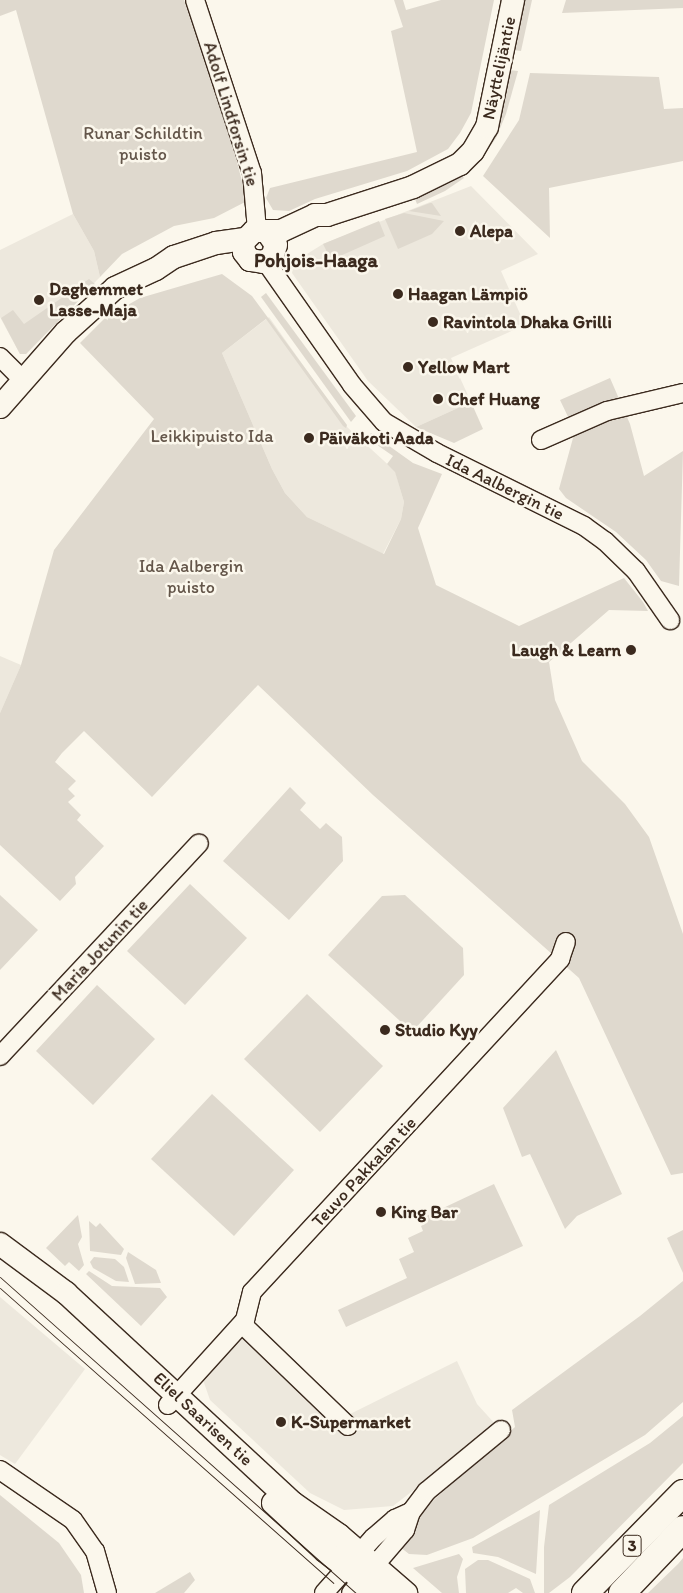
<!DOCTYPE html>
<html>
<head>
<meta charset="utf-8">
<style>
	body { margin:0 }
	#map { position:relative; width:683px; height:1593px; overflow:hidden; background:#fbf7ec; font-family:Itim,sans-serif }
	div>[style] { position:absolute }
	.built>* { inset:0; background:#ede8dd }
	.green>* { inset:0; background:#dfd9ce }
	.roads { filter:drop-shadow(1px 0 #3b2a1e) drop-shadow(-1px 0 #3b2a1e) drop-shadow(0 1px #3b2a1e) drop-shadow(0 -1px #3b2a1e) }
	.minor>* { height:18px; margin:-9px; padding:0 9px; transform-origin:9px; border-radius:9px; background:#fbf7ec }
	.major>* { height:22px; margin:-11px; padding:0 11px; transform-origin:11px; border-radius:11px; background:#fbf7ec }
	.highway>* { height:26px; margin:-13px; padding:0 13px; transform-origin:13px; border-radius:13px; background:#fbf7ec }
	.tram>* { height:1px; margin:-0.5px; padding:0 0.5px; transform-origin:0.5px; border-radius:0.5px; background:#3b2a1e }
	.dots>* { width:14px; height:14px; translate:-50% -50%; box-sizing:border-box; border:2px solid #fbf7ec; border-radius:50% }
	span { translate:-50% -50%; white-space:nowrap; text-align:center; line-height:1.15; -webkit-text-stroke:5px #fbf7ec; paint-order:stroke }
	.shield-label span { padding:1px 4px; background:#fbf7ec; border:1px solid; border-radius:4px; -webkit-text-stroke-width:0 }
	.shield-label { font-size:16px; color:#3b2a1e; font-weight:700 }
	.street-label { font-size:18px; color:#3b2a1e }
	.park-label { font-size:18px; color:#64564a }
	.poi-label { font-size:18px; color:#3b2a1e; font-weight:700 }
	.left { translate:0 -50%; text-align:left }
	.right { translate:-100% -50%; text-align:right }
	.quarter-label { font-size:20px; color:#3b2a1e; font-weight:700 }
</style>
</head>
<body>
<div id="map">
	<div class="built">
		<i style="clip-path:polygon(471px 186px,538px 254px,501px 271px,525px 325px,451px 358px,471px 402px,416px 427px,368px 381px,292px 273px,293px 268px,299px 259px,323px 244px)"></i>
		<i style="clip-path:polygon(73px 214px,94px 251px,100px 277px,26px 354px,20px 354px,0 317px,0 250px)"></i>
		<i style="clip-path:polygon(269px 317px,347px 427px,395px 471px,404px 502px,401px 519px,383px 554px,307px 517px,285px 493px,272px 469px,222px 353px)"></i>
		<i style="clip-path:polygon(0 656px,21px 665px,0 713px)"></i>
		<i style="clip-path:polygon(0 1297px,85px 1369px,15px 1464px,0 1455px)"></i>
		<i style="clip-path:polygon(246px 1335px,338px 1420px,457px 1361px,477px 1404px,497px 1426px,393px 1506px,344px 1510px,310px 1493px,210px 1400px,203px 1380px)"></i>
	</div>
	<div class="green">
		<i style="clip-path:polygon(0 0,184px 0,234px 150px,247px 201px,214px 218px,174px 226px,122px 254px,100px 277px,94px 251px,73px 214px,16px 10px,0 16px)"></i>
		<i style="clip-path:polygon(394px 0,403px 0,406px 10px,441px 0,494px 0,471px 113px,460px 133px,448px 149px,407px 171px,315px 199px,289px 211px,273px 210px,266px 198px,270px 188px,417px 152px,391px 31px,403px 27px)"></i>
		<i style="clip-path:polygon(524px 0,532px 0,521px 51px,513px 50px)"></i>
		<i style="clip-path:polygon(566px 0,683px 0,683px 8px,562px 13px)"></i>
		<i style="clip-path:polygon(509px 70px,518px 71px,506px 114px,496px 138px,487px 151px,482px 152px)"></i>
		<i style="clip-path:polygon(530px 73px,659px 77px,664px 109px,683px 108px,683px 161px,549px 188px,550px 238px,483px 176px,519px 120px)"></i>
		<i style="clip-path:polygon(462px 175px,464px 178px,445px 191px,417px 204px,415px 199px)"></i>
		<i style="clip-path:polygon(432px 203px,441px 216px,409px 211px,430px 203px)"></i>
		<i style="clip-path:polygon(404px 213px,444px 221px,432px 234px,398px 249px,385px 219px)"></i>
		<i style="clip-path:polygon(379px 221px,385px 236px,331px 260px,323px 244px)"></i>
		<i style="clip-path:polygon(222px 274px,252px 296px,347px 425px,346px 428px,343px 426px,266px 319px,222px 353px,272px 469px,285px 493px,307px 517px,384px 554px,401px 519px,404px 502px,395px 472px,387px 464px,393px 456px,367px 438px,371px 433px,413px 463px,442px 474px,418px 528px,436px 585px,519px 626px,624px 578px,643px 602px,648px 611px,609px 610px,549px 662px,555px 700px,582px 761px,625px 804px,649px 837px,683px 934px,683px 1173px,671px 1175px,579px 978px,373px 795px,258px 685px,152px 797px,84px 731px,62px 753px,55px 762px,76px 781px,68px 789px,75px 796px,68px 802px,81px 815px,77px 820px,104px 846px,75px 877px,76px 884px,60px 901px,0 845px,0 713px,21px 665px,54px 550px,154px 419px,80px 343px,105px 318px,140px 298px)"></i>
		<i style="clip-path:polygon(89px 279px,95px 284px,26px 354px,20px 354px,1px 318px,13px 310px,24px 324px)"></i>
		<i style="clip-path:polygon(266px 293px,356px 416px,351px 422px,261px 297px)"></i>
		<i style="clip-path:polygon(610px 378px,630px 424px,644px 476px,683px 451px,679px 586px,661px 581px,646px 560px,616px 532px,566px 498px,559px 489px,573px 438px,571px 423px,560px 400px)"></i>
		<i style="clip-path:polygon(471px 402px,483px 429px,454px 443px,416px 427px)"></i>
		<i style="clip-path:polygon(290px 787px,306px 803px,300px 810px,320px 829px,326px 823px,342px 837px,343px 861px,289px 920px,223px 861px)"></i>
		<i style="clip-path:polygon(190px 884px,247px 938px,185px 1005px,127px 951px)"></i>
		<i style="clip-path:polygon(0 895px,38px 930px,0 970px)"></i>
		<i style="clip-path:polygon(405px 895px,463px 948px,464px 975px,412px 1032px,328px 955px,382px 896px)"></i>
		<i style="clip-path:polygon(97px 985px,155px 1039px,93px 1105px,36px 1051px)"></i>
		<i style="clip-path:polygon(307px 994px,383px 1066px,320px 1132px,244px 1059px)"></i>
		<i style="clip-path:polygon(556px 1050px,622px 1194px,577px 1216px,565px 1229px,530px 1154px,522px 1157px,503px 1108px)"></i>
		<i style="clip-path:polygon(212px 1094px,294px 1170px,234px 1236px,151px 1159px)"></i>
		<i style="clip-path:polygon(494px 1184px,523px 1246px,346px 1327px,338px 1310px,407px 1278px,399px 1259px,414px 1252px,408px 1238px,423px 1231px,421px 1226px,425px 1224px,422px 1218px)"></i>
		<i style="clip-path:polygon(78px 1215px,82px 1237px,78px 1244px,84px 1265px,79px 1271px,69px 1262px,65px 1266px,46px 1248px)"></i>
		<i style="clip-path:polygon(89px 1221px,96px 1227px,100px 1223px,124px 1249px,121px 1255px,90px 1251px)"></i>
		<i style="clip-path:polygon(683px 1230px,683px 1273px,667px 1238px)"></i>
		<i style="clip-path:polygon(128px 1252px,156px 1270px,161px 1283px,135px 1284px,126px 1258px)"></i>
		<i style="clip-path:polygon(94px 1257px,115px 1259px,124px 1267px,129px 1282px,116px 1281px,93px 1268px,90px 1262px)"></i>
		<i style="clip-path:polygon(89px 1271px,112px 1286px,160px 1288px,167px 1297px,141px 1326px,86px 1274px)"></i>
		<i style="clip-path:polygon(683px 1281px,683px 1402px,645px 1435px,473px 1538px,427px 1555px,409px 1554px,400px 1547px,427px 1506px,515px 1427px,512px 1410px,640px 1316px)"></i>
		<i style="clip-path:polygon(683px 1416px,683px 1463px,570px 1577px,549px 1593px,544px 1593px,544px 1547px,549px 1505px,650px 1443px)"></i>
		<i style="clip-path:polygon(0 1495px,59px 1543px,81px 1575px,84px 1593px,0 1593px)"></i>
		<i style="clip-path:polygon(540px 1510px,536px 1574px,498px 1557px,473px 1553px,472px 1547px)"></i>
		<i style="clip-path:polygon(459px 1554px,463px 1559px,457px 1577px,459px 1593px,442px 1593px,413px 1568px)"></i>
		<i style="clip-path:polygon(683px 1558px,683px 1593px,648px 1593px,678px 1564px)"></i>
		<i style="clip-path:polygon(478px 1560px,488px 1560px,530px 1579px,535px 1593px,523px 1593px,516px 1588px,508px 1593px,466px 1593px,465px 1569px)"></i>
		<i style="clip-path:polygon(190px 1572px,195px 1580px,184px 1593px,155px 1593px)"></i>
	</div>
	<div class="roads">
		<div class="minor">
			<i style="left:195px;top:0;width:182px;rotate:71.8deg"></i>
			<i style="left:252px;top:173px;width:57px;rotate:85deg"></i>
			<i style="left:266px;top:262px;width:150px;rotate:55deg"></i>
			<i style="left:352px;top:385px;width:49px;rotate:49.1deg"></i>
			<i style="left:384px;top:422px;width:61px;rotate:30.3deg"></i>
			<i style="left:437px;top:453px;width:164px;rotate:26.4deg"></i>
			<i style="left:584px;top:526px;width:26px;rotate:36deg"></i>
			<i style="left:605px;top:541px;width:43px;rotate:44.1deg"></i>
			<i style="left:636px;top:571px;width:60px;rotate:55.2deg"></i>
			<i style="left:0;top:357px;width:34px;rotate:45deg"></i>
			<i style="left:541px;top:440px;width:72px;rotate:-23.7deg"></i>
			<i style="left:607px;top:411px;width:78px;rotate:-13.3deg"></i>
			<i style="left:0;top:1056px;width:291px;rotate:-46.9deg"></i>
			<i style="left:242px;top:1324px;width:147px;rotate:43.9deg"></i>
			<i style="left:168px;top:1405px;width:115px;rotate:-47.8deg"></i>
			<i style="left:245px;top:1320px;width:29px;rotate:-76deg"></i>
			<i style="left:252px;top:1292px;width:454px;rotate:-47.2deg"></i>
			<i style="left:560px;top:959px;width:18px;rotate:-71deg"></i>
			<i style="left:0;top:1470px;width:88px;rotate:34.4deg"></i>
			<i style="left:73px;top:1520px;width:38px;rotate:55deg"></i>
			<i style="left:95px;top:1551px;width:44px;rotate:74.1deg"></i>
			<i style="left:324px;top:1593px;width:74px;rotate:-48.3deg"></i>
			<i style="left:373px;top:1538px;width:29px;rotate:-41deg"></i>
			<i style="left:395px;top:1519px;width:17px;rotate:-24deg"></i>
			<i style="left:351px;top:1593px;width:83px;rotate:-49.4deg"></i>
			<i style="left:405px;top:1530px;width:19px;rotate:-72deg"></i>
			<i style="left:411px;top:1512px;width:26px;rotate:-53deg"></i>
			<i style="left:427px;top:1491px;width:96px;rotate:-39.5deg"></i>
		</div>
		<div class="major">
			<i style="left:268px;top:233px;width:14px;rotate:56deg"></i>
			<i style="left:276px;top:245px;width:13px;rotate:108deg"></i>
			<i style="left:272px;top:257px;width:10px;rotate:151deg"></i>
			<i style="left:263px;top:262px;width:13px;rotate:-171deg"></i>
			<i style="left:250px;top:260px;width:10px;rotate:-127deg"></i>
			<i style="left:244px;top:252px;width:10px;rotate:-96deg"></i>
			<i style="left:243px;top:242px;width:16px;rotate:-45deg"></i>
			<i style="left:254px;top:231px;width:27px"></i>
			<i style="left:281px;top:231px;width:38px;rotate:-25deg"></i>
			<i style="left:315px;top:215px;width:12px"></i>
			<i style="left:327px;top:215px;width:90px;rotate:-18deg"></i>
			<i style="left:413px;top:187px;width:52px;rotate:-26.1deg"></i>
			<i style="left:460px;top:164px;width:18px;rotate:-45deg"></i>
			<i style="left:473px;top:151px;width:28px;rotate:-60deg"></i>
			<i style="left:487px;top:127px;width:130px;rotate:-78.4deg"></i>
			<i style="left:0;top:407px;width:100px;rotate:-48.7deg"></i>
			<i style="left:66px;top:332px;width:66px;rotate:-41.9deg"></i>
			<i style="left:115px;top:288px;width:45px;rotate:-24.9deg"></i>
			<i style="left:156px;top:269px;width:22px;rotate:-34deg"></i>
			<i style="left:174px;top:257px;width:44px;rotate:-18.4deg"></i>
			<i style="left:216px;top:243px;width:29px;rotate:-8deg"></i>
			<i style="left:0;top:1244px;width:82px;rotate:36.6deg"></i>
			<i style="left:66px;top:1293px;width:309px;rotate:42.8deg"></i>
			<i style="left:293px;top:1503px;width:56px;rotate:34.8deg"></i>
			<i style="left:339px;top:1535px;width:89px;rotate:40.9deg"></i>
			<i style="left:273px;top:1503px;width:71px;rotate:42.7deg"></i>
			<i style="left:325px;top:1551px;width:68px;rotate:37.9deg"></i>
		</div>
		<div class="highway">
			<i style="left:585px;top:1593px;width:140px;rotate:-45.6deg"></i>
			<i style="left:622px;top:1593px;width:88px;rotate:-46.4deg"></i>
		</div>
	</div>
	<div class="tram">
		<i style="left:0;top:1277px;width:476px;rotate:41.6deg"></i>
		<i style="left:0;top:1288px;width:445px;rotate:41.5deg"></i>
	</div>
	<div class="dots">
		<i style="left:460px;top:231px;background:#3b2a1e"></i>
		<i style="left:398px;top:294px;background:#3b2a1e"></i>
		<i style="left:39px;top:300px;background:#3b2a1e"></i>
		<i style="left:433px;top:322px;background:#3b2a1e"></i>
		<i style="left:408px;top:367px;background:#3b2a1e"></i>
		<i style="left:438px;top:399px;background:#3b2a1e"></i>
		<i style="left:309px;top:438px;background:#3b2a1e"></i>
		<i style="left:631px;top:650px;background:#3b2a1e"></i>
		<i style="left:385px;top:1030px;background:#3b2a1e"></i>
		<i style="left:381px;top:1212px;background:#3b2a1e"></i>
		<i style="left:281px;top:1422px;background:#3b2a1e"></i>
	</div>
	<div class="shield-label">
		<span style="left:632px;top:1546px">3</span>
	</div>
	<div class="street-label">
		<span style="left:499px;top:68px;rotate:-78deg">Näyttelijäntie</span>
		<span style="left:231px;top:114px;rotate:73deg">Adolf Lindforsin tie</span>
		<span style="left:505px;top:487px;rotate:26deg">Ida Aalbergin tie</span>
		<span style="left:100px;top:950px;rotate:-47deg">Maria Jotunin tie</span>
		<span style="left:364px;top:1172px;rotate:-47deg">Teuvo Pakkalan tie</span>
		<span style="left:203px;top:1419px;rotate:43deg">Eliel Saarisen tie</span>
	</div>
	<div class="park-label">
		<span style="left:143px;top:144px">Runar Schildtin<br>puisto</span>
		<span style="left:212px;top:436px">Leikkipuisto Ida</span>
		<span style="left:191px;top:577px">Ida Aalbergin<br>puisto</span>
	</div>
	<div class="poi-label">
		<span class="left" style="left:470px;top:231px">Alepa</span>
		<span class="left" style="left:49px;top:300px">Daghemmet<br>Lasse-Maja</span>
		<span class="left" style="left:408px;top:294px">Haagan Lämpiö</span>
		<span class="left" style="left:443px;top:322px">Ravintola Dhaka Grilli</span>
		<span class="left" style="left:418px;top:367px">Yellow Mart</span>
		<span class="left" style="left:448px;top:399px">Chef Huang</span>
		<span class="left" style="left:319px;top:438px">Päiväkoti Aada</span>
		<span class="right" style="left:621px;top:650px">Laugh &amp; Learn</span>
		<span class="left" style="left:395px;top:1030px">Studio Kyy</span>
		<span class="left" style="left:391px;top:1212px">King Bar</span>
		<span class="left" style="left:291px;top:1422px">K-Supermarket</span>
	</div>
	<div class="quarter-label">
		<span style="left:316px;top:260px">Pohjois-Haaga</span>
	</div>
</div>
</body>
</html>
